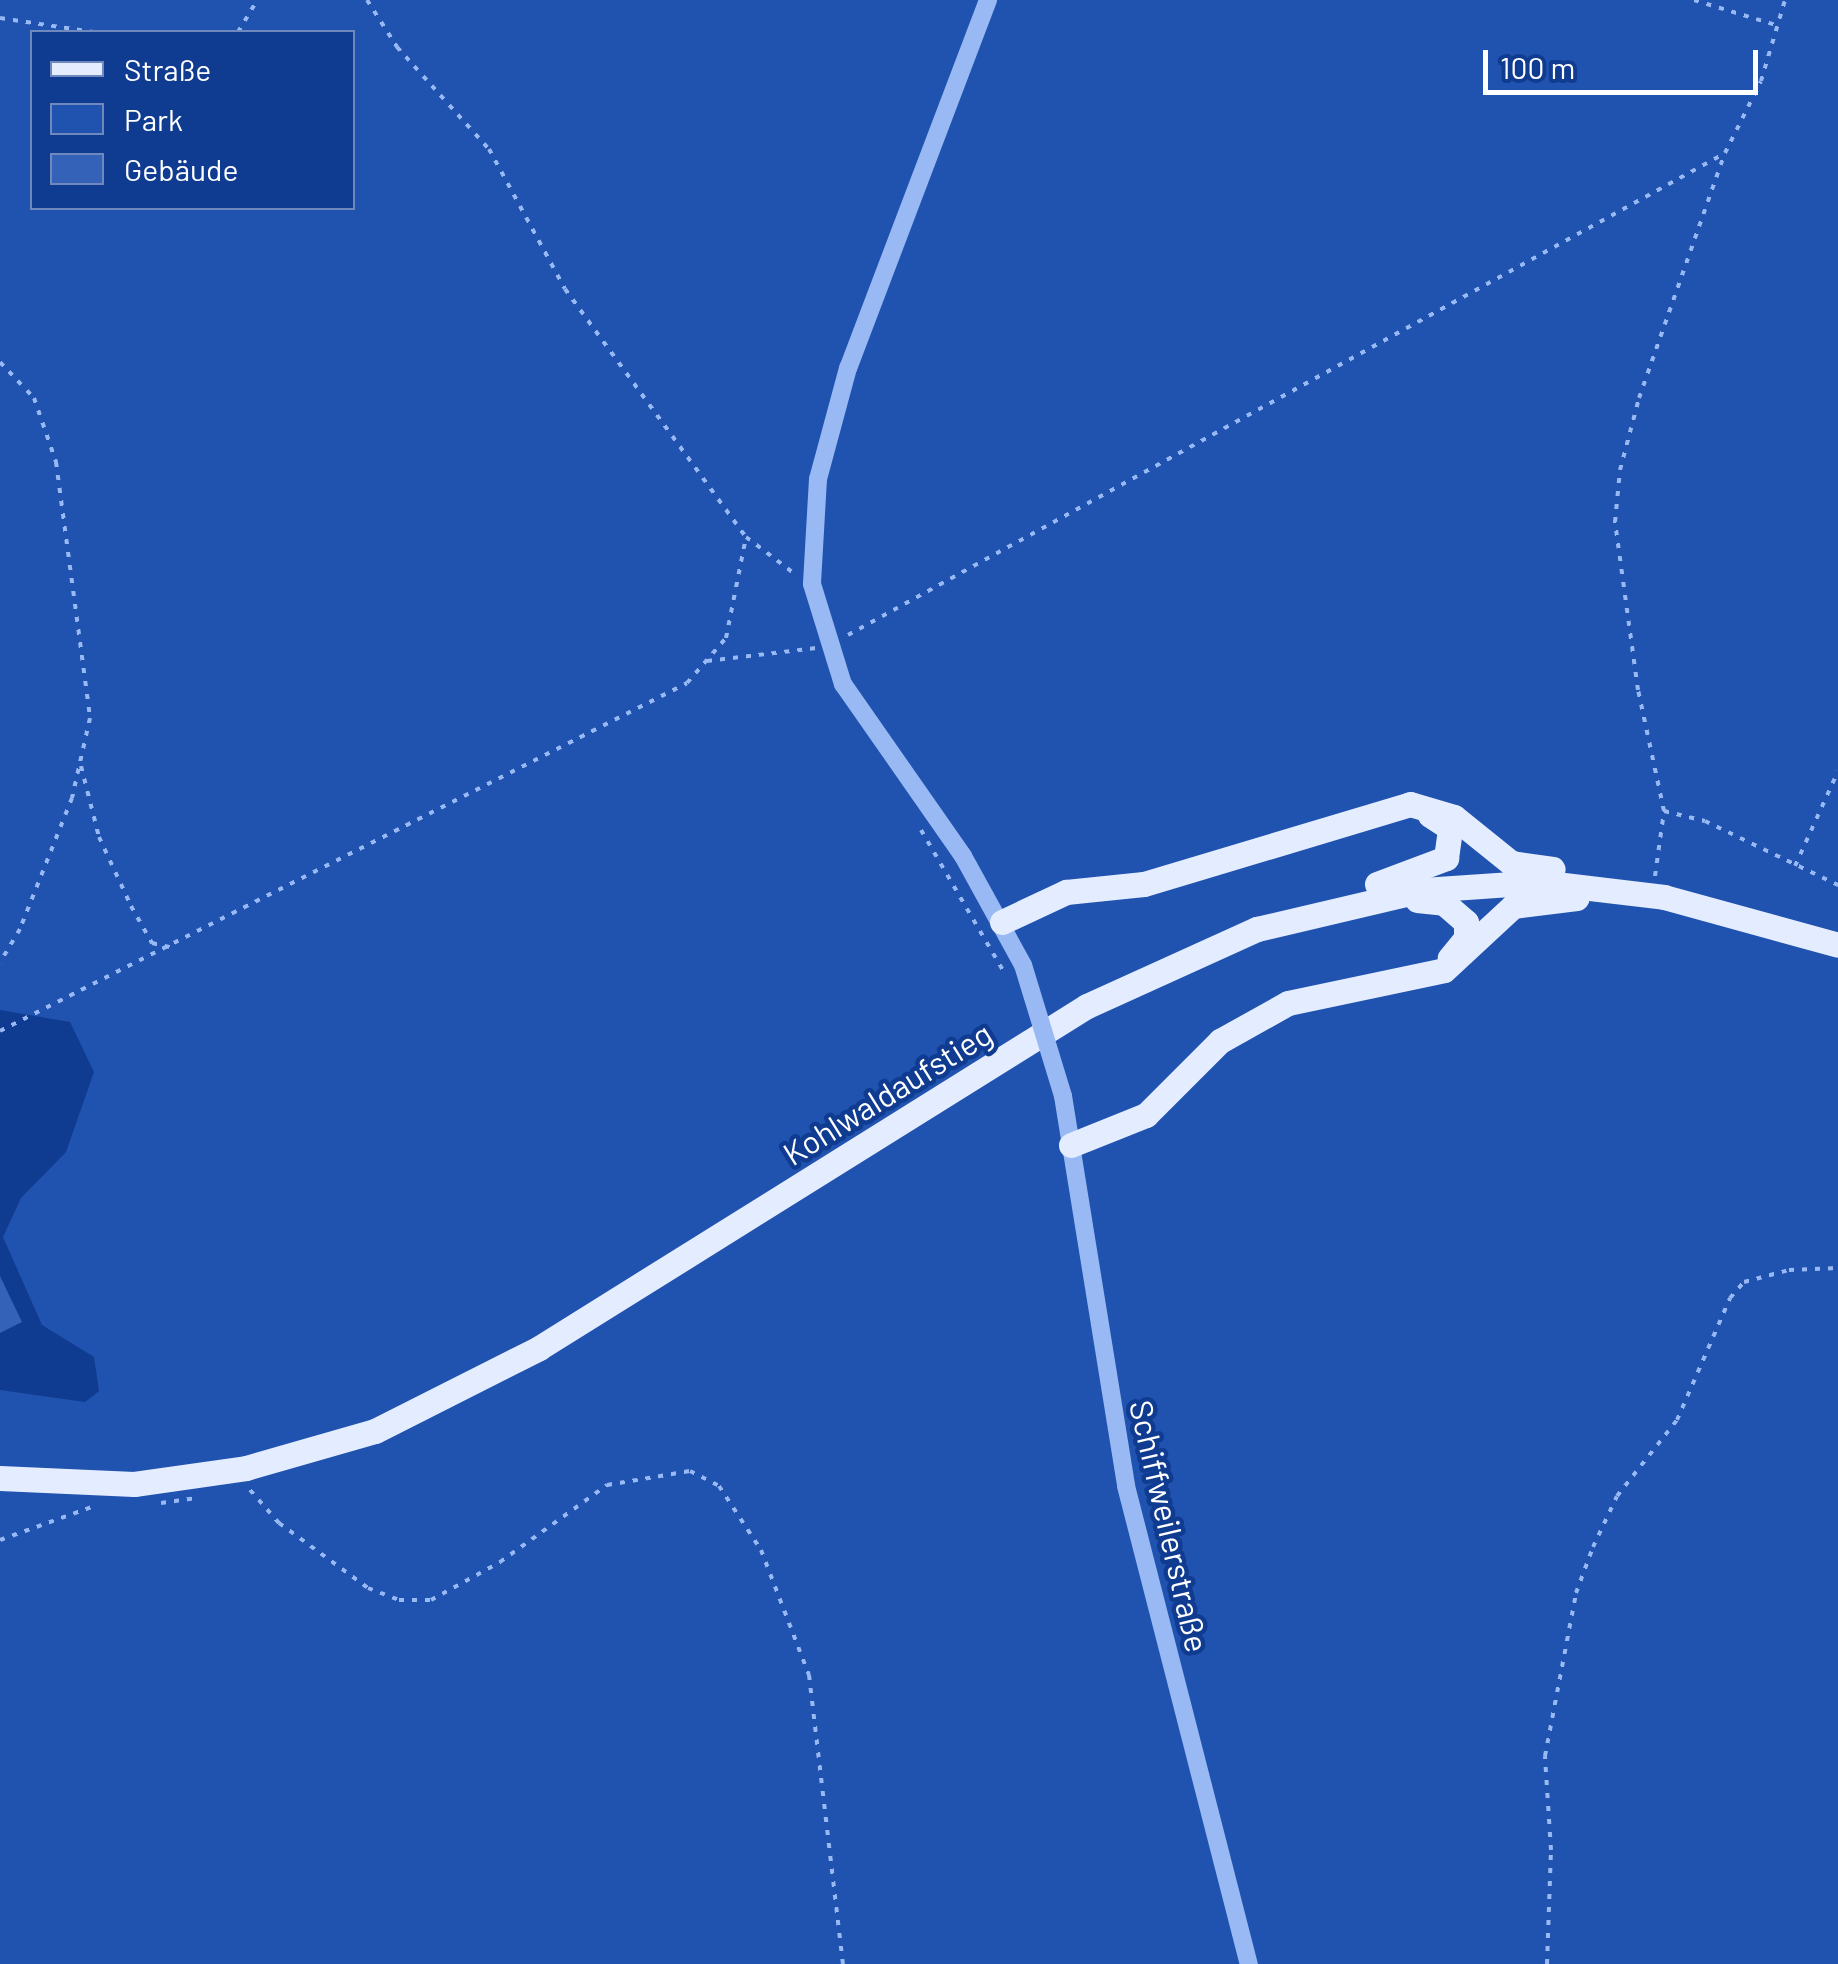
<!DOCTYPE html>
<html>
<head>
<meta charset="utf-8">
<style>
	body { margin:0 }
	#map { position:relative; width:1838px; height:1964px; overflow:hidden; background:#0f3b90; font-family:Barlow,sans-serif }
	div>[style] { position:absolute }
	.green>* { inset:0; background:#2053af }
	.building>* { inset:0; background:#3362b8 }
	.path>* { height:4px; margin-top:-2px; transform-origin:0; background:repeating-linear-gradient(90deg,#98b9f3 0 5px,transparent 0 13px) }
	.tertiary>* { height:18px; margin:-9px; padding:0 9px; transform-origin:9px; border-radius:9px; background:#98b9f3 }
	.primary>* { height:25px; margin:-12.5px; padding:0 12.5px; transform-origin:12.5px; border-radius:12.5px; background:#e4ecff }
	.tertiary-bridge>* { height:18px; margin:-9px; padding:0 9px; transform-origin:9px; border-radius:9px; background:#98b9f3 }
	span { translate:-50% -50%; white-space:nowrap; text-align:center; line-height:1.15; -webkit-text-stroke:9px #0f3b90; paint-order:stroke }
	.street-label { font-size:32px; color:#fff }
	.legend { position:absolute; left:30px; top:30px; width:325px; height:180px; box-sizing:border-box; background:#0f3b90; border:2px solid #6f89bc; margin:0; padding:12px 18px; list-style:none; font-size:30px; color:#fff }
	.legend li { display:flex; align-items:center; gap:20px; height:50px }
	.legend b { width:50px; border:2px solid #6f89bc }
	.scale { position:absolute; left:1483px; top:50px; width:275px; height:45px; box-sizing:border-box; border:5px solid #fff; border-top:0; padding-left:12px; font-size:30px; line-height:35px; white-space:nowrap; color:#fff; -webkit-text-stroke:8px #0f3b90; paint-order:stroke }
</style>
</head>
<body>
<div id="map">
	<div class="green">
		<i style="clip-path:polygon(evenodd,0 0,1838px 0,1838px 1964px,0 1964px,0 1390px,85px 1402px,99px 1391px,94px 1357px,42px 1325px,3px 1237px,21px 1198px,66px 1152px,94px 1072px,70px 1022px,0 1010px,0 0,32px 32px,352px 32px,352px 208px,32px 208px,32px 32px)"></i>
	</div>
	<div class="building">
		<i style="clip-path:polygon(0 1276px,22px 1322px,0 1333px)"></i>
	</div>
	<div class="path">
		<i style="left:367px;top:0;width:56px;rotate:57.4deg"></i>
		<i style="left:397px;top:47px;width:137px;rotate:48deg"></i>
		<i style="left:489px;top:149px;width:159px;rotate:61.5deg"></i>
		<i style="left:565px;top:289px;width:307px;rotate:53.9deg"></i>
		<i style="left:746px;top:537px;width:61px;rotate:37.1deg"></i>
		<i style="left:1694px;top:0;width:86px;rotate:17deg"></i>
		<i style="left:0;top:18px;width:94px;rotate:8.6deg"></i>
		<i style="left:238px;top:32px;width:37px;rotate:-59deg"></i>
		<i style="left:0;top:362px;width:50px;rotate:46.6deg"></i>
		<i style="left:34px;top:398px;width:68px;rotate:71deg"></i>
		<i style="left:56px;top:462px;width:258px;rotate:82.4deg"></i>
		<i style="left:90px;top:718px;width:82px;rotate:102.7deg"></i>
		<i style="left:72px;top:798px;width:141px;rotate:111.7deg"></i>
		<i style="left:20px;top:929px;width:39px;rotate:121deg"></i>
		<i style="left:848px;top:635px;width:1001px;rotate:-28.79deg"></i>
		<i style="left:707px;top:661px;width:110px;rotate:-6.8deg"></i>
		<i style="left:81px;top:766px;width:73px;rotate:75.8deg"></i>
		<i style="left:99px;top:837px;width:76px;rotate:65.1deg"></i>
		<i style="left:131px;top:906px;width:43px;rotate:60.4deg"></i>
		<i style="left:152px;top:943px;width:23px;rotate:13deg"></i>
		<i style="left:1664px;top:811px;width:42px;rotate:13.7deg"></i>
		<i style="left:1705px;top:821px;width:148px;rotate:25.7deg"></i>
		<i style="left:921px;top:830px;width:167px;rotate:59.7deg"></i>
		<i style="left:1795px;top:866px;width:104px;rotate:-65.6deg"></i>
		<i style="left:1655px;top:876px;width:66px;rotate:-82.1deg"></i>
		<i style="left:1664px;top:811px;width:124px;rotate:-102.1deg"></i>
		<i style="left:1638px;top:690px;width:170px;rotate:-97.8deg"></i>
		<i style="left:1615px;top:522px;width:52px;rotate:-84.5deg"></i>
		<i style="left:1620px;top:470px;width:74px;rotate:-75.2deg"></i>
		<i style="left:1639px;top:398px;width:260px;rotate:-70.7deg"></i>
		<i style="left:1725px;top:153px;width:80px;rotate:-63.4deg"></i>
		<i style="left:1761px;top:81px;width:84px;rotate:-73.5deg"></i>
		<i style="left:0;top:1031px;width:770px;rotate:-26.86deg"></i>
		<i style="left:687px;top:683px;width:60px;rotate:-49.1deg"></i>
		<i style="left:726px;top:638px;width:103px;rotate:-78.8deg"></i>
		<i style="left:250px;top:1490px;width:44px;rotate:48.7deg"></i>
		<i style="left:279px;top:1523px;width:110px;rotate:36.1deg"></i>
		<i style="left:368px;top:1588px;width:33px;rotate:21deg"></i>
		<i style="left:399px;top:1600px;width:32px"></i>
		<i style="left:431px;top:1600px;width:79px;rotate:-28.8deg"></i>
		<i style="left:500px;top:1562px;width:132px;rotate:-35.7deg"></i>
		<i style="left:607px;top:1485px;width:84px;rotate:-9.6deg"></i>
		<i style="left:690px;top:1471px;width:33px;rotate:27deg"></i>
		<i style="left:719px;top:1486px;width:77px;rotate:56.7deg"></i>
		<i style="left:761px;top:1550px;width:134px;rotate:69deg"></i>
		<i style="left:809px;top:1675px;width:291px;rotate:83.3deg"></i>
		<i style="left:161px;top:1503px;width:34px;rotate:-8deg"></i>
		<i style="left:0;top:1540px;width:103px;rotate:-19.8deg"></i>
		<i style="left:1547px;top:1964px;width:114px;rotate:-88deg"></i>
		<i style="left:1551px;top:1850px;width:94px;rotate:-93.7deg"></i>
		<i style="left:1545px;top:1756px;width:166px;rotate:-79.2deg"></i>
		<i style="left:1576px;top:1593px;width:49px;rotate:-69.7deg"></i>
		<i style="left:1593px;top:1547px;width:56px;rotate:-64.8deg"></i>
		<i style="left:1617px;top:1496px;width:97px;rotate:-51.7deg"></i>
		<i style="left:1677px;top:1420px;width:133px;rotate:-66.5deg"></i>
		<i style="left:1730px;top:1298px;width:21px;rotate:-49deg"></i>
		<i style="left:1744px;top:1282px;width:47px;rotate:-14.9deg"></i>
		<i style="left:1789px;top:1270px;width:49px;rotate:-2.3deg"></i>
	</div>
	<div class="tertiary">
		<i style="left:988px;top:0;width:394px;rotate:110.8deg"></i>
		<i style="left:848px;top:368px;width:115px;rotate:105.1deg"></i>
		<i style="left:818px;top:479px;width:105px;rotate:93.3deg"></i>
		<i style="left:812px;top:584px;width:105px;rotate:72.8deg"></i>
		<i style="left:843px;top:684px;width:210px;rotate:55.1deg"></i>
		<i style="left:963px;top:856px;width:124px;rotate:61.2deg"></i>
		<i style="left:1063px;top:1096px;width:395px;rotate:80.8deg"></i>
		<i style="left:1126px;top:1486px;width:494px;rotate:75.6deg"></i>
	</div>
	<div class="primary">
		<i style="left:1377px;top:884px;width:74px;rotate:-20.6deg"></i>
		<i style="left:1446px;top:858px;width:30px;rotate:-82deg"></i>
		<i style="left:1450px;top:828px;width:24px;rotate:-147deg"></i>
		<i style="left:1417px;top:900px;width:27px;rotate:6deg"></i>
		<i style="left:1444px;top:903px;width:29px;rotate:41deg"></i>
		<i style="left:1466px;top:922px;width:16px;rotate:90deg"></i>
		<i style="left:1466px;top:938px;width:26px;rotate:129deg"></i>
		<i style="left:1002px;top:922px;width:71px;rotate:-25.1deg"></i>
		<i style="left:1066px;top:892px;width:78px;rotate:-5.9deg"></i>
		<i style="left:1144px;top:884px;width:278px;rotate:-16.7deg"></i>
		<i style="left:1410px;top:804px;width:46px;rotate:16.5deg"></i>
		<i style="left:1454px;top:817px;width:73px;rotate:38.9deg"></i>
		<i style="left:1511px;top:863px;width:42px;rotate:8.1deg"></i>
		<i style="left:1071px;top:1145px;width:81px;rotate:-21.8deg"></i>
		<i style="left:1146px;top:1115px;width:105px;rotate:-45deg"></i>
		<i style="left:1220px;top:1041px;width:78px;rotate:-29.2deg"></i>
		<i style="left:1288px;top:1003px;width:159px;rotate:-11.9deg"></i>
		<i style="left:1444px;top:970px;width:94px;rotate:-42.8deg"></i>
		<i style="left:1513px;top:906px;width:64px;rotate:-7.1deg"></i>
		<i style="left:0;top:1478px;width:134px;rotate:2.6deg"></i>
		<i style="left:134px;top:1484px;width:113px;rotate:-8.1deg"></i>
		<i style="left:246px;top:1468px;width:134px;rotate:-16deg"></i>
		<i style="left:375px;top:1431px;width:184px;rotate:-26.8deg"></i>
		<i style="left:539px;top:1348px;width:646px;rotate:-31.97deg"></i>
		<i style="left:1087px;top:1006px;width:187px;rotate:-24.4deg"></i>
		<i style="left:1257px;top:929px;width:171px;rotate:-13.2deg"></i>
		<i style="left:1423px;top:890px;width:116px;rotate:-3.9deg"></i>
		<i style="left:1539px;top:882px;width:126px;rotate:6.8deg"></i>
		<i style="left:1664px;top:897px;width:180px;rotate:15.4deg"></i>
	</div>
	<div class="tertiary-bridge">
		<i style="left:1023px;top:965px;width:137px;rotate:73deg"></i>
	</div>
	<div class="street-label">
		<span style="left:887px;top:1093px;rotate:-32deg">Kohlwaldaufstieg</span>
		<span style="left:1170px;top:1526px;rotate:77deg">Schiffweilerstraße</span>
	</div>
	<ul class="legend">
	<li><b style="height:12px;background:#e4ecff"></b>Straße</li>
	<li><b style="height:28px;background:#2053af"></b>Park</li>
	<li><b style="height:28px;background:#3362b8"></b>Gebäude</li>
	</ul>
	<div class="scale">100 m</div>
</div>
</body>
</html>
